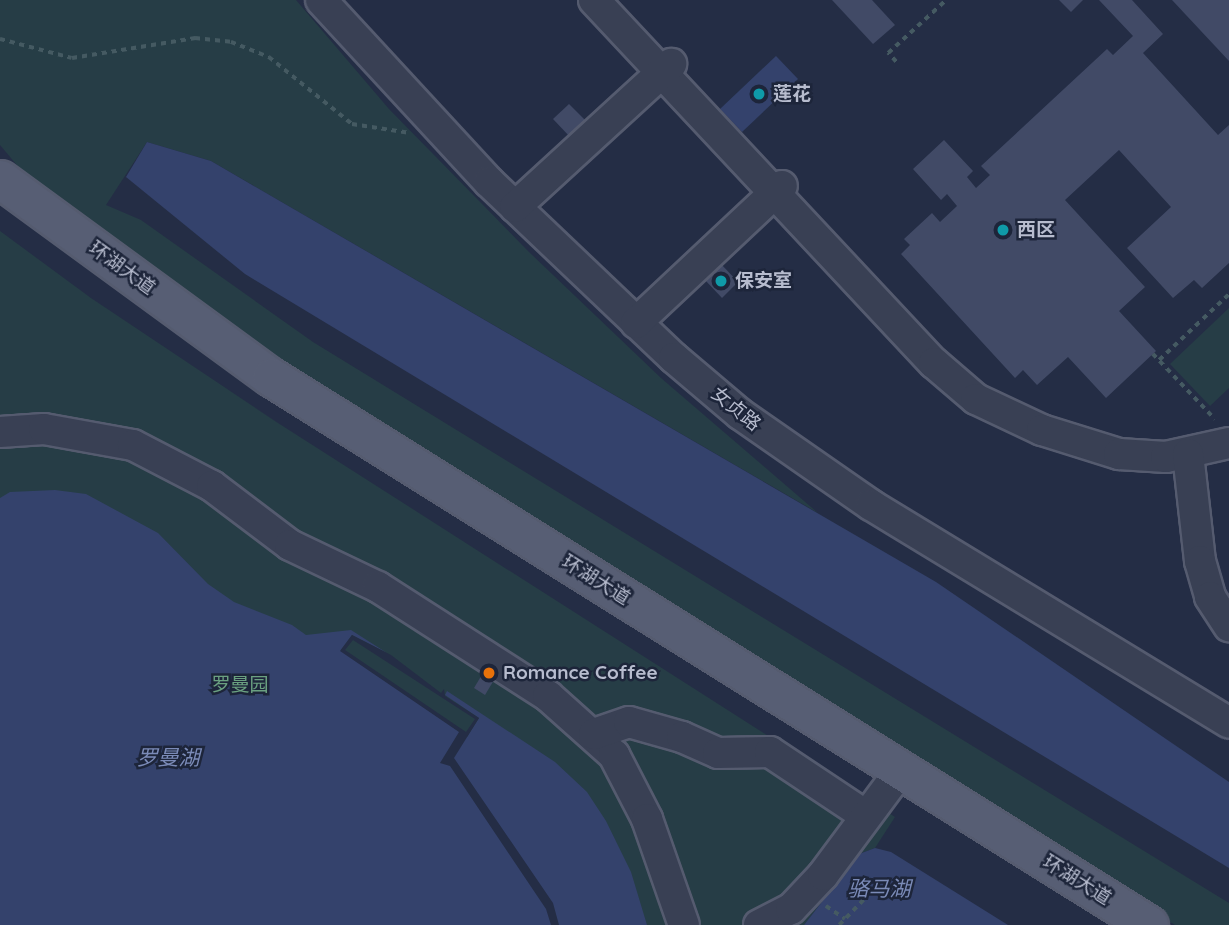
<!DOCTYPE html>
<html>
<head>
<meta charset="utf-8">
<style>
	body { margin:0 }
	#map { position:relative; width:1229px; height:925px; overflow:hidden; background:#242d45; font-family:Quicksand,"Noto Sans SC",sans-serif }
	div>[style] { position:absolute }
	.green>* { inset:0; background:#263d46 }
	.water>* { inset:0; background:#34426c }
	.pier>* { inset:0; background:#242d45 }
	.building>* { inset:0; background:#414a66 }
	.path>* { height:3.5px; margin-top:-1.75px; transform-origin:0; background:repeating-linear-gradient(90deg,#455a62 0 5px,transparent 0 10px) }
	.roads { filter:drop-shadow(2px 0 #555b6f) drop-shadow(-2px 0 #555b6f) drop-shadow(0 2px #555b6f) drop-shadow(0 -2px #555b6f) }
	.minor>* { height:30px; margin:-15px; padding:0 15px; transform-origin:15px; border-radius:15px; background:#394054 }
	.major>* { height:37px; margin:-18.5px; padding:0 18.5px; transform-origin:18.5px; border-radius:18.5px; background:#575e74 }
	.dots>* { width:19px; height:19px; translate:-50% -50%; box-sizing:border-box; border:4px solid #1d253a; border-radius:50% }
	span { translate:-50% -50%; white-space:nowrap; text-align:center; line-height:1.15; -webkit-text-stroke:5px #1d253a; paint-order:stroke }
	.poi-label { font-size:19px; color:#b7bcce; font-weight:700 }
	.left { translate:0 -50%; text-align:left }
	.street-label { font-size:19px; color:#b7bcce }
	.park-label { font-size:19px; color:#6ba181 }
	.water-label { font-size:21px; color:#7b8bb8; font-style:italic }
</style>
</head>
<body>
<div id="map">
	<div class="green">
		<i style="clip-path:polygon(0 0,296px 0,389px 109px,529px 252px,661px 378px,818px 513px,211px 161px,147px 142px,106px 205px,141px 220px,313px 342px,1229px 903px,1229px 925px,1175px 925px,274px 363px,53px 208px,0 145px)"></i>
		<i style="clip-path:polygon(0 231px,91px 298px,278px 423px,895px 817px,875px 848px,859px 854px,804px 925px,0 925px)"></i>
		<i style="clip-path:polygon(1229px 308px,1229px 388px,1210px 406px,1170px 364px)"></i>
	</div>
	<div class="water">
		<i style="clip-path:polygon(776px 56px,798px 79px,742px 132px,720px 109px)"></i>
		<i style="clip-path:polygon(147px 142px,211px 161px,936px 582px,1229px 782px,1229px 868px,245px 274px,126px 177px)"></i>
		<i style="clip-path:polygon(55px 490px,86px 494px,158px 533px,208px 584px,234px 602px,292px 625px,306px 635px,351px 630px,387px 653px,352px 635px,341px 650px,467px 737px,479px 718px,445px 695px,447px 691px,555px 762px,587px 792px,606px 821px,631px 872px,647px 925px,0 925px,0 498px,10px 492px)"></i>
		<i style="clip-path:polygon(875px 848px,891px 852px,1008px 925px,804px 925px,859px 854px)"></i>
	</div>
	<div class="pier">
		<i style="clip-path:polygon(evenodd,352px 635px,391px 655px,441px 693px,444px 689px,445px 696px,479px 718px,454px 758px,553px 903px,559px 925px,551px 925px,546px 909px,450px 766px,440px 763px,459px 732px,340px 651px,352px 635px,353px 640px,475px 719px,466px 732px,345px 650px,353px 640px)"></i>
	</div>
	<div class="building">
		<i style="clip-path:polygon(832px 0,872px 0,895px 25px,873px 44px)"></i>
		<i style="clip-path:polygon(1059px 0,1083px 0,1071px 12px)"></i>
		<i style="clip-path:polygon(1099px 0,1132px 0,1163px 34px,1143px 53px,1218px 135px,1229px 125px,1229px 263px,1202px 288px,1194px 280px,1173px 298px,1127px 248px,1171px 207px,1119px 150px,1065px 200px,1145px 287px,1119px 311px,1156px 351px,1106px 398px,1068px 357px,1037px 385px,1023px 370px,1015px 378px,901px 254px,910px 245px,904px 239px,932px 213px,940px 222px,957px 206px,947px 194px,941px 200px,913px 169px,944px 140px,973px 171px,967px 177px,976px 188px,990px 175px,981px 166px,1107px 49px,1113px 55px,1133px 36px)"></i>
		<i style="clip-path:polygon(1172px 0,1229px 0,1229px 61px)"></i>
		<i style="clip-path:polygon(569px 104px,587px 122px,571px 138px,553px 119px)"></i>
		<i style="clip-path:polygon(721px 264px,738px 282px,722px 298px,705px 280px)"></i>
		<i style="clip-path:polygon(489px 663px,500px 670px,485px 695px,474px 688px)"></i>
	</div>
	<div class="path">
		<i style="left:0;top:39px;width:74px;rotate:14.8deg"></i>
		<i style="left:72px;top:58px;width:125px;rotate:-9.2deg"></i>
		<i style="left:195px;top:38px;width:36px;rotate:6deg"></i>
		<i style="left:231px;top:42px;width:41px;rotate:21.5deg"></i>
		<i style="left:269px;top:57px;width:107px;rotate:38.9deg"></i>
		<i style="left:352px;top:124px;width:59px;rotate:8.8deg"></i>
		<i style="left:896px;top:62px;width:12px;rotate:-132deg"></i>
		<i style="left:888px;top:53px;width:79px;rotate:-42.4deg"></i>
		<i style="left:1153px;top:354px;width:90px;rotate:46.4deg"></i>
		<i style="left:1159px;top:360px;width:96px;rotate:-43.3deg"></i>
		<i style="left:826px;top:906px;width:23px;rotate:34deg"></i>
		<i style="left:839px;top:925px;width:36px;rotate:-46deg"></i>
	</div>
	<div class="roads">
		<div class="minor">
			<i style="left:321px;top:0;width:248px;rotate:47.3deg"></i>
			<i style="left:489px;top:182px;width:255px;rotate:43.6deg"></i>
			<i style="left:674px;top:358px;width:87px;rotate:40.3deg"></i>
			<i style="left:740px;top:414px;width:160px;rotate:34.8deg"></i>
			<i style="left:871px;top:505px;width:419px;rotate:31.3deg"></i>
			<i style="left:594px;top:0;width:497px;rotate:46.9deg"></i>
			<i style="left:934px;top:363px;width:55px;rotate:40.6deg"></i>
			<i style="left:976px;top:399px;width:73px;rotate:25.2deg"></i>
			<i style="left:1042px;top:430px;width:81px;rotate:17.3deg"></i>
			<i style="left:1119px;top:454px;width:47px;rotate:3.7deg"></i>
			<i style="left:1166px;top:457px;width:65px;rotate:-12.5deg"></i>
			<i style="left:515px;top:207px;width:212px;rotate:-42.5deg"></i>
			<i style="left:636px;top:323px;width:200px;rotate:-43.2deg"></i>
			<i style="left:0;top:432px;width:44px;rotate:-3.9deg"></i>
			<i style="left:44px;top:429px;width:90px;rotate:10.2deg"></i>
			<i style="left:133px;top:445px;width:89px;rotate:27.4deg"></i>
			<i style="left:212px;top:486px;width:98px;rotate:37.1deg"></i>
			<i style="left:290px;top:545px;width:98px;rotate:25.5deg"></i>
			<i style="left:378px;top:587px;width:202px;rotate:32.7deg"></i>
			<i style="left:548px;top:696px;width:89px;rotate:41.8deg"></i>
			<i style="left:614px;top:755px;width:72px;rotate:62.7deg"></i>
			<i style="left:647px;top:819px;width:112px;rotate:70.8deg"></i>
			<i style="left:1188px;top:454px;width:108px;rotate:83.6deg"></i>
			<i style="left:1200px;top:561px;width:37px;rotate:74deg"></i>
			<i style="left:1210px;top:597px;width:35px;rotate:57deg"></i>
			<i style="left:594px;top:734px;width:37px;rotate:-19deg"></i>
			<i style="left:629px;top:722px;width:55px;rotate:15.8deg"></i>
			<i style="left:682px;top:737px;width:39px;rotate:24deg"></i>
			<i style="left:718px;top:753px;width:52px;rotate:-1.1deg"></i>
			<i style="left:770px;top:752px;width:115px;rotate:33.7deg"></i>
			<i style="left:759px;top:925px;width:36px;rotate:-27deg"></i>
			<i style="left:791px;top:909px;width:47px;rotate:-46.7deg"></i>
			<i style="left:823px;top:875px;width:131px;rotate:-53.4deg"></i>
		</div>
		<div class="major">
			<i style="left:0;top:179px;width:336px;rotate:36.2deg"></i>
			<i style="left:271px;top:377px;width:1035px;rotate:31.97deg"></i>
		</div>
	</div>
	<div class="dots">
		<i style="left:759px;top:94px;background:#0f9aa8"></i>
		<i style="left:1003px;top:230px;background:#0f9aa8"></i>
		<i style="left:721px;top:281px;background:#0f9aa8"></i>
		<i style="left:489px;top:673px;background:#e8710a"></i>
	</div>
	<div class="poi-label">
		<span class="left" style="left:773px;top:94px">莲花</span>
		<span class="left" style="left:1017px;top:230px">西区</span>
		<span class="left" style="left:735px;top:281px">保安室</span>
		<span class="left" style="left:503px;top:673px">Romance Coffee</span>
	</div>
	<div class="street-label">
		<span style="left:122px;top:268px;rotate:36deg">环湖大道</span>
		<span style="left:736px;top:409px;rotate:39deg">女贞路</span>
		<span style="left:596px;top:580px;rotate:32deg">环湖大道</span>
		<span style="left:1077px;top:880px;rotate:32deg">环湖大道</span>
	</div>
	<div class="park-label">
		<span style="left:240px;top:685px">罗曼园</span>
	</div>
	<div class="water-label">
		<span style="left:168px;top:757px">罗曼湖</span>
		<span style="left:879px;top:888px">骆马湖</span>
	</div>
</div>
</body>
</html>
